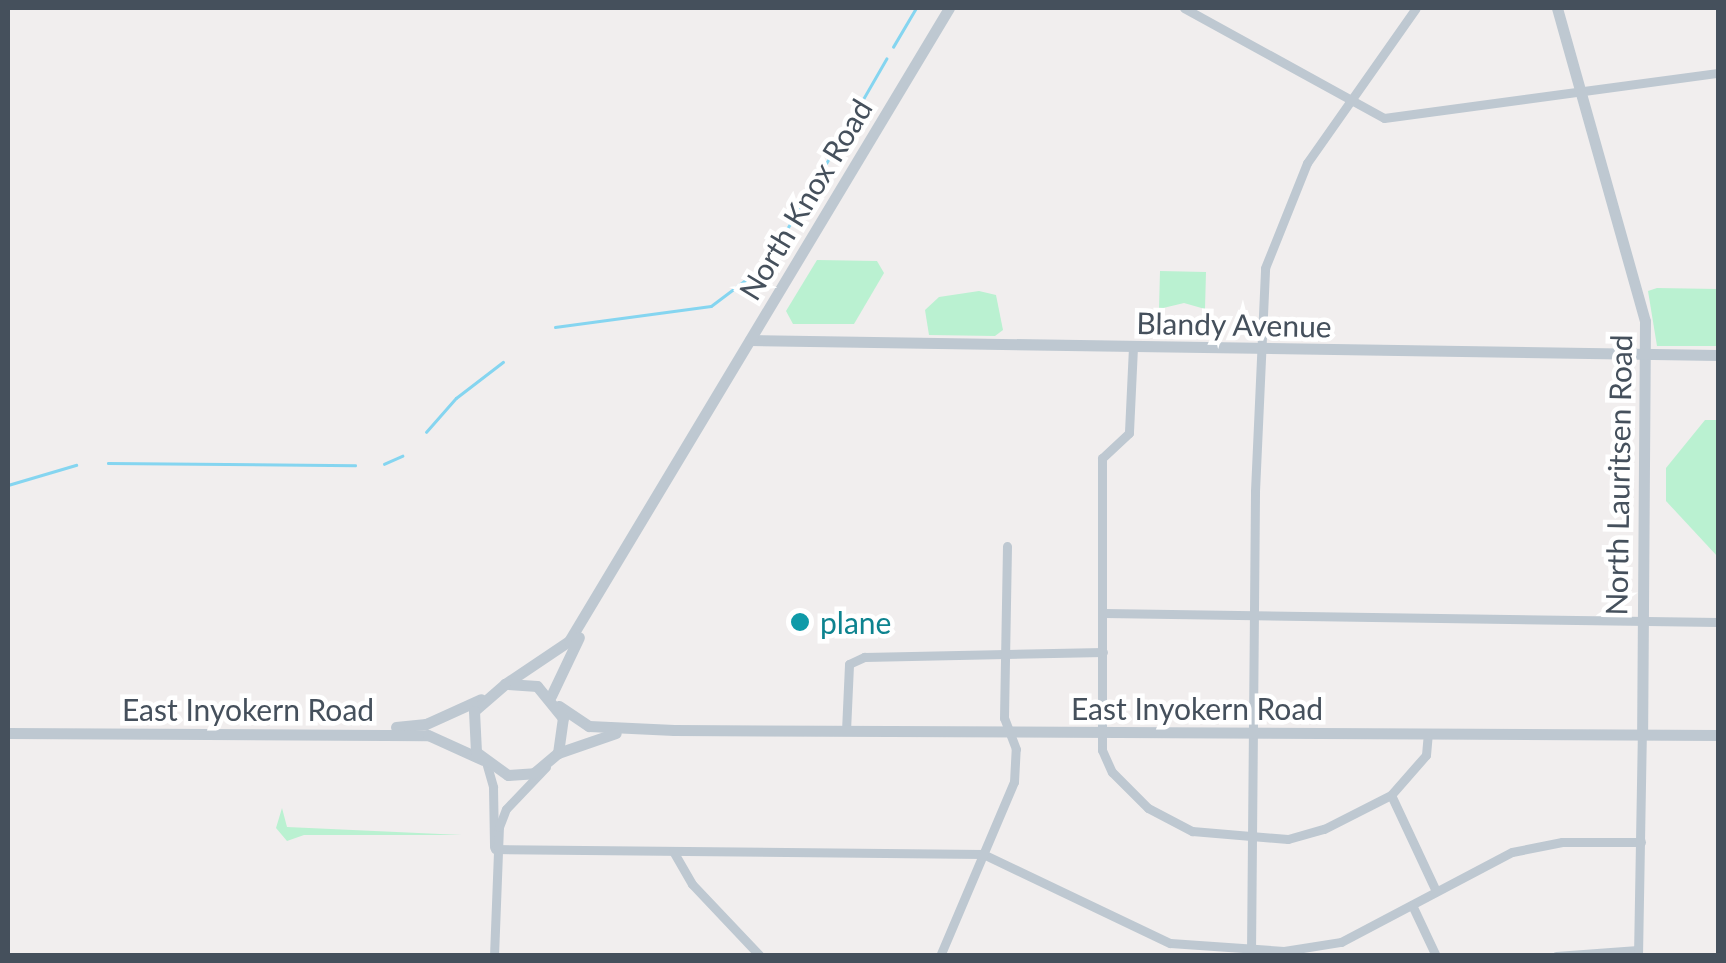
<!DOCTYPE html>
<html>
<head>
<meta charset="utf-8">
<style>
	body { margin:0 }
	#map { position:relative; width:1726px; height:963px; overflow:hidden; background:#f1eeee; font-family:Lato,sans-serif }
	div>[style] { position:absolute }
	.green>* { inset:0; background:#baf1d1 }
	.stream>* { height:2.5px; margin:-1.25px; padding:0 1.25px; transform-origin:1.25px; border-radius:1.25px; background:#85d5f0 }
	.minor>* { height:9px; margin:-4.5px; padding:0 4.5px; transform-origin:4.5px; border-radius:4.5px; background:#bec8d1 }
	.tertiary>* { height:11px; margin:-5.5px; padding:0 5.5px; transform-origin:5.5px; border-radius:5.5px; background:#bec8d1 }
	.dots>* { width:28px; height:28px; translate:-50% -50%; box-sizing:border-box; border:5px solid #fff; border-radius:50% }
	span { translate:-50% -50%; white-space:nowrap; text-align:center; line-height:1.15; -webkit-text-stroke:9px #fff; paint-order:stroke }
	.street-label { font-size:30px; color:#45505c }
	.culture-label { font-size:30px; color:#0d838f }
	.left { translate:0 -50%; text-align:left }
	.frame { position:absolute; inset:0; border:10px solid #45505c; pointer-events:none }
</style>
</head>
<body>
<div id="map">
	<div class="green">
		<i style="clip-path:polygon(817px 260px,877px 261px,884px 273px,854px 324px,793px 324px,786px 311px)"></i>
		<i style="clip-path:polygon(1160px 271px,1206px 272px,1205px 309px,1184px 303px,1159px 309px)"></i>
		<i style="clip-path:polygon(1657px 288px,1718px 289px,1718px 346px,1657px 346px,1648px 291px)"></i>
		<i style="clip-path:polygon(979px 291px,996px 295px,1003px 330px,995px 336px,929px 335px,925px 310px,939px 297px)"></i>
		<i style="clip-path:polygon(1705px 420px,1718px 420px,1718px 557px,1666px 501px,1666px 468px)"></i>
		<i style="clip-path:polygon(282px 808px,287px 827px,462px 835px,304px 835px,287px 841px,276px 828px)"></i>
	</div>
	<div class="stream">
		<i style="left:893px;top:47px;width:45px;rotate:-59.5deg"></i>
		<i style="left:820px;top:174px;width:133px;rotate:-60.1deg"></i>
		<i style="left:555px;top:327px;width:157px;rotate:-7.7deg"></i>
		<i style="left:711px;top:306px;width:66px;rotate:-37deg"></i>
		<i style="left:764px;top:266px;width:74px;rotate:-58.2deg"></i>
		<i style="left:426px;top:432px;width:45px;rotate:-48.6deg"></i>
		<i style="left:456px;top:398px;width:59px;rotate:-37.5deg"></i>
		<i style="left:108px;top:463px;width:247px;rotate:0.5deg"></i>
		<i style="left:384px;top:464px;width:20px;rotate:-24deg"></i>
		<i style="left:8px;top:485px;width:71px;rotate:-16.4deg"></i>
	</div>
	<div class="minor">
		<i style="left:1184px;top:8px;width:228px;rotate:28.8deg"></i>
		<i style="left:1384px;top:118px;width:337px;rotate:-7.7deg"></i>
		<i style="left:1133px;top:347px;width:86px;rotate:92.7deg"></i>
		<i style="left:1129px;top:433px;width:37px;rotate:137deg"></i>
		<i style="left:1102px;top:458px;width:292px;rotate:90deg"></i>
		<i style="left:1102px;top:750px;width:24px;rotate:66deg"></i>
		<i style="left:1112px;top:772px;width:51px;rotate:45deg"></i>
		<i style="left:1148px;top:808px;width:50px;rotate:27.6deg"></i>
		<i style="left:1192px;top:831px;width:96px;rotate:4.8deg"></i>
		<i style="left:1288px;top:839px;width:37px;rotate:-16deg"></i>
		<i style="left:1324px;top:829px;width:75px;rotate:-26.9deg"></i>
		<i style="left:1391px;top:795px;width:53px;rotate:-48.8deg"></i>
		<i style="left:1426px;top:755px;width:21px;rotate:-85deg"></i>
		<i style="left:1104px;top:613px;width:614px;rotate:0.84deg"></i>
		<i style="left:846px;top:731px;width:67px;rotate:-87.4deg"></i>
		<i style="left:849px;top:664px;width:17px;rotate:-25deg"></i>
		<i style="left:864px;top:657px;width:239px;rotate:-1.2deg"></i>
		<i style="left:486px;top:762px;width:26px;rotate:74deg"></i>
		<i style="left:493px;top:787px;width:60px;rotate:89deg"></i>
		<i style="left:1391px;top:795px;width:106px;rotate:64.9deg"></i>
		<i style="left:495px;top:849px;width:488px;rotate:0.6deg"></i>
		<i style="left:983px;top:854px;width:207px;rotate:25.5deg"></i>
		<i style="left:1170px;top:943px;width:114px;rotate:4deg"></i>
		<i style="left:1284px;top:951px;width:58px;rotate:-9deg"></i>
		<i style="left:1341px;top:942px;width:193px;rotate:-27.8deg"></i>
		<i style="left:1512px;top:852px;width:51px;rotate:-11.3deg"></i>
		<i style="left:1562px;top:842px;width:79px"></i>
		<i style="left:673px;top:851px;width:38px;rotate:60deg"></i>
		<i style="left:692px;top:884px;width:99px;rotate:46.6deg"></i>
		<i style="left:1412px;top:905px;width:56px;rotate:64.8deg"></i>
		<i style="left:1251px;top:953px;width:462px;rotate:-89.5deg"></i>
		<i style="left:1255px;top:491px;width:223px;rotate:-87.4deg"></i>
		<i style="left:1265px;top:268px;width:113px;rotate:-68.2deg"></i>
		<i style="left:1307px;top:163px;width:189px;rotate:-54.9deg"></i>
		<i style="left:494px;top:956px;width:129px;rotate:-87.8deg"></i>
		<i style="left:499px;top:827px;width:19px;rotate:-69deg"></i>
		<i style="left:506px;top:809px;width:58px;rotate:-46.4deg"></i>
		<i style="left:940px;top:956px;width:189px;rotate:-67deg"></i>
		<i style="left:1014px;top:782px;width:33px;rotate:-87deg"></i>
		<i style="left:1016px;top:749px;width:33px;rotate:-111deg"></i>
		<i style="left:1004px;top:718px;width:172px;rotate:-89deg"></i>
		<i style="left:1556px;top:956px;width:82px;rotate:-4.2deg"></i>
		<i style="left:1638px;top:956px;width:221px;rotate:-89deg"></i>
	</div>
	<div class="tertiary">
		<i style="left:1557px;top:8px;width:325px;rotate:74.3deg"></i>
		<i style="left:1645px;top:321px;width:414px;rotate:90.4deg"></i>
		<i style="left:750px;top:340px;width:968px;rotate:0.89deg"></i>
		<i style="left:505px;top:684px;width:77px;rotate:-33.9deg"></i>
		<i style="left:569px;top:641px;width:738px;rotate:-59.02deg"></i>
		<i style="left:551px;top:696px;width:65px;rotate:-64.6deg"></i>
		<i style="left:559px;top:706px;width:36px;rotate:34deg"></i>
		<i style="left:589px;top:726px;width:85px;rotate:2.7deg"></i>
		<i style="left:674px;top:730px;width:1044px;rotate:0.27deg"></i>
		<i style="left:396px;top:727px;width:30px;rotate:-6deg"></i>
		<i style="left:426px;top:724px;width:60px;rotate:-24.4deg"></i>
		<i style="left:8px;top:733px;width:420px;rotate:0.3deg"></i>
		<i style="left:428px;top:735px;width:60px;rotate:24.4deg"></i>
		<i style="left:558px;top:753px;width:35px;rotate:-82deg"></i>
		<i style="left:563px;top:718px;width:41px;rotate:-129.1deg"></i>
		<i style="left:537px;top:686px;width:32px;rotate:-176deg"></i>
		<i style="left:505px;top:684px;width:41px;rotate:138.9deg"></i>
		<i style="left:474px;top:711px;width:41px;rotate:87.2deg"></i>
		<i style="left:476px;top:752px;width:39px;rotate:36deg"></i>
		<i style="left:508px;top:775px;width:26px;rotate:-4deg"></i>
		<i style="left:534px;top:773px;width:31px;rotate:-40deg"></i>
		<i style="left:558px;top:753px;width:61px;rotate:-19deg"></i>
	</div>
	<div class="dots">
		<i style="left:800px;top:622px;background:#0f9aa8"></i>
	</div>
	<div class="street-label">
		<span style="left:805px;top:199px;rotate:-59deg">North Knox Road</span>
		<span style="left:1234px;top:324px;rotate:1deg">Blandy Avenue</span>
		<span style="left:1618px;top:475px;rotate:-89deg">North Lauritsen Road</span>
		<span style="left:1197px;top:708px">East Inyokern Road</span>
		<span style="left:248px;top:709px">East Inyokern Road</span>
	</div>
	<div class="culture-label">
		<span class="left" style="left:820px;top:622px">plane</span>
	</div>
	<div class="frame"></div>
</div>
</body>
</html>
